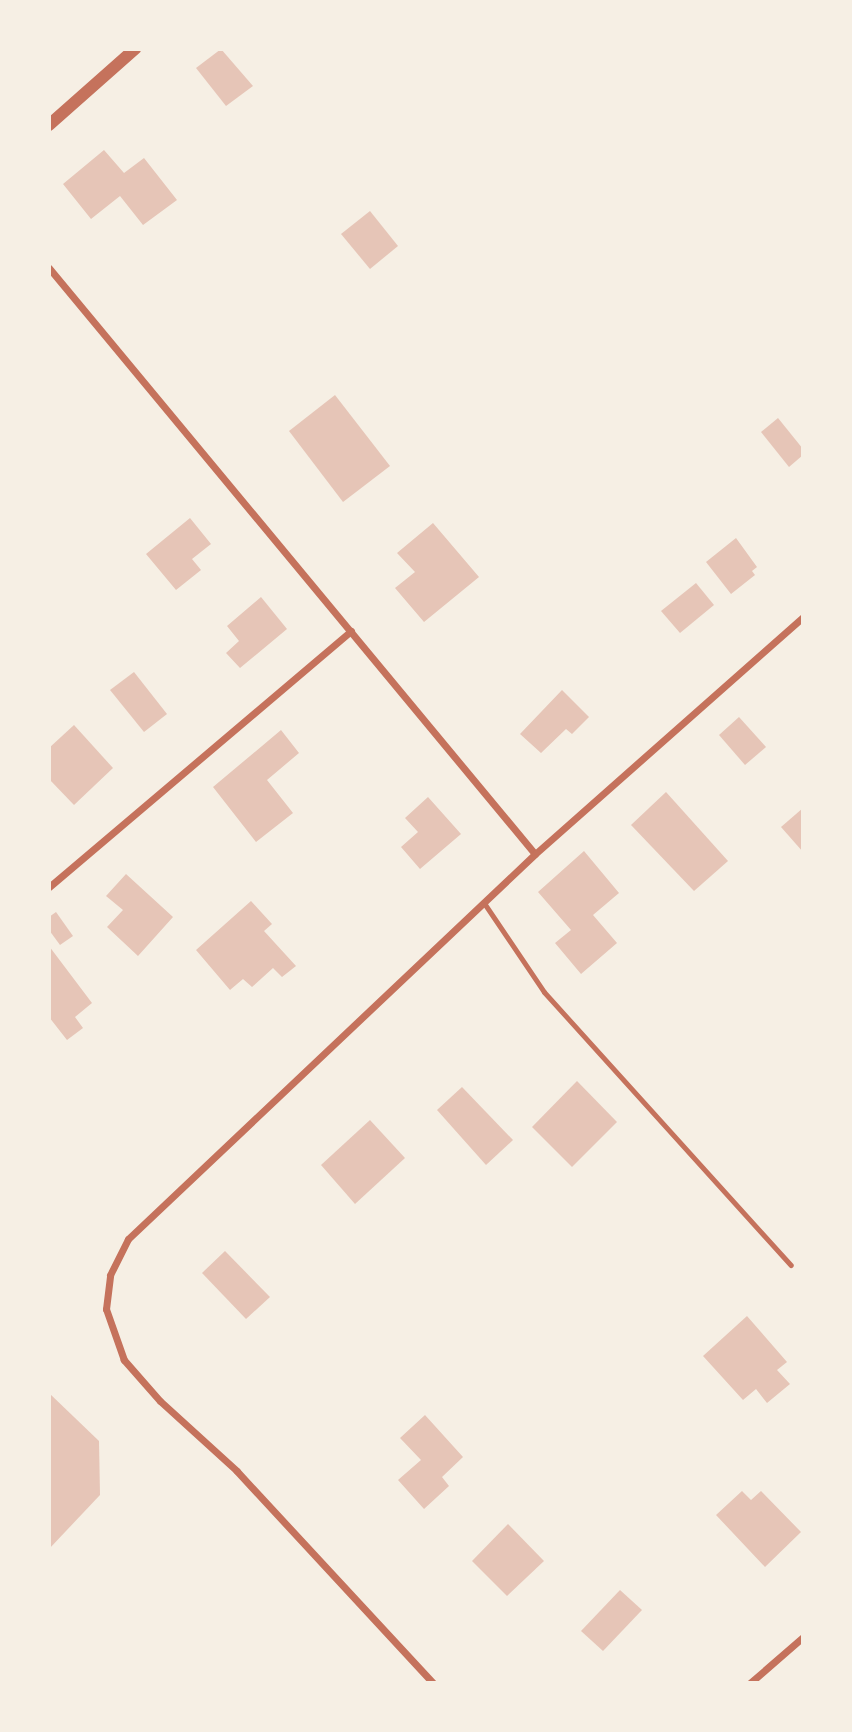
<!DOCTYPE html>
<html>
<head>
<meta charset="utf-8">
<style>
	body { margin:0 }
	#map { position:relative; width:852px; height:1732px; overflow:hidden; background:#f6efe4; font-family:"Roboto Condensed",sans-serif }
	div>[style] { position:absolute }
	.building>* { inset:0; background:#e6c5b7 }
	.service>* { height:5px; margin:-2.5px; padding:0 2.5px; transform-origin:2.5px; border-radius:2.5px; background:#c5725c }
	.minor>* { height:7px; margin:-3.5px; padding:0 3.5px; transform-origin:3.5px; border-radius:3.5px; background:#c5725c }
	.tertiary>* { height:12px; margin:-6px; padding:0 6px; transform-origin:6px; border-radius:6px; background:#c5725c }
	span { translate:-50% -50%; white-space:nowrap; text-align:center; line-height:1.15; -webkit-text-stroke:5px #f6efe4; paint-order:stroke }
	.frame { position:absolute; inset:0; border:51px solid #f6efe4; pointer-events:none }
</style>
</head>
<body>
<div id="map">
	<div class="building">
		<i style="clip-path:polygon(221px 49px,253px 86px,226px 106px,196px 68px)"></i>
		<i style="clip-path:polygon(104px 150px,124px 173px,144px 158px,177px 200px,143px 225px,120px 196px,91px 219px,63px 184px)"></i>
		<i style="clip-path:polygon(370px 211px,398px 246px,370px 269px,341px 234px)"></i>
		<i style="clip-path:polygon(335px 395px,390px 466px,343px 502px,289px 431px)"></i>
		<i style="clip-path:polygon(778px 418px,803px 449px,803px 455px,789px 467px,761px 432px)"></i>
		<i style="clip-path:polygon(190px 518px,211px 544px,192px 559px,201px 570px,176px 590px,146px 554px)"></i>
		<i style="clip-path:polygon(433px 523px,479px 577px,424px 622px,395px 588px,415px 572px,397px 553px)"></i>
		<i style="clip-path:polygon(736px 538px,757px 567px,752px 571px,755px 575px,731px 594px,706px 562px)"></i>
		<i style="clip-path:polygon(696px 583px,714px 605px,680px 633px,661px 611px)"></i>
		<i style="clip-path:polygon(261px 597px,287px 629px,240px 668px,226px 653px,239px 641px,227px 626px)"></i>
		<i style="clip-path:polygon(134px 672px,167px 714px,144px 732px,110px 690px)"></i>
		<i style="clip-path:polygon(562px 690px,589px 717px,572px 734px,566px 729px,541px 753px,520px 734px)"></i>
		<i style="clip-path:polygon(739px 717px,766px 747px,745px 765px,719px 735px)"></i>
		<i style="clip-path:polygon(74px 725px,113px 768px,74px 805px,49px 779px,49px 748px)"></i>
		<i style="clip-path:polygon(281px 730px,299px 753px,267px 780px,293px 813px,256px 842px,213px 787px)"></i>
		<i style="clip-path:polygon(666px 792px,728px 861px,694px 891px,631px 825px)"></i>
		<i style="clip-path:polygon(428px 797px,461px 834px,420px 869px,401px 847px,418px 832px,405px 818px)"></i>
		<i style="clip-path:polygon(803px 808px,803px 852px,781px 827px)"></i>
		<i style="clip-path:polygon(584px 851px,619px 893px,593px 915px,617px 943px,581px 974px,555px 943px,571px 930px,538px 892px)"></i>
		<i style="clip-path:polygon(126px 874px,173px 917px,138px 956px,107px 927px,123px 910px,106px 896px)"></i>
		<i style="clip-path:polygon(251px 901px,272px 924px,264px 931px,296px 966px,282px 977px,273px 968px,252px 987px,243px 979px,230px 990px,196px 950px)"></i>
		<i style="clip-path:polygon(56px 912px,73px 936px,60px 945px,49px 930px,49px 917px)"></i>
		<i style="clip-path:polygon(49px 946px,92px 1003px,75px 1017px,83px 1028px,67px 1040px,49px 1017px)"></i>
		<i style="clip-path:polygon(577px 1081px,617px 1122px,572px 1167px,532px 1127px)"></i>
		<i style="clip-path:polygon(462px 1087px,513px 1140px,486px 1165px,437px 1110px)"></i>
		<i style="clip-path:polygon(370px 1120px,405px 1158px,355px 1204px,321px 1165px)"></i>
		<i style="clip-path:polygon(225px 1251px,270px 1297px,246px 1319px,202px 1273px)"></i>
		<i style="clip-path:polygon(747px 1316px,787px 1362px,777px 1370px,790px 1384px,767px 1403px,756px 1389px,743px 1400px,703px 1356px)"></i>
		<i style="clip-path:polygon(49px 1393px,99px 1441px,100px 1495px,49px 1549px)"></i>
		<i style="clip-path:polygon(425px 1415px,463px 1457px,442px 1477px,449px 1486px,424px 1509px,398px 1480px,421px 1460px,400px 1438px)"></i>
		<i style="clip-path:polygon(742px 1491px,751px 1500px,761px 1491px,801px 1532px,765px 1567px,716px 1515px)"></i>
		<i style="clip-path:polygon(508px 1524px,544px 1561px,507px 1596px,472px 1561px)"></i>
		<i style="clip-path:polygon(620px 1590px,642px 1610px,603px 1651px,581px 1631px)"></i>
	</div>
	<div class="service">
		<i style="left:484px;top:903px;width:107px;rotate:56deg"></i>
		<i style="left:544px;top:992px;width:368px;rotate:47.9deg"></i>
	</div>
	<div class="minor">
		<i style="left:49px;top:268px;width:761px;rotate:50.33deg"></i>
		<i style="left:49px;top:887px;width:396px;rotate:-40.3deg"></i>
		<i style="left:433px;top:1683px;width:289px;rotate:-132.8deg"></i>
		<i style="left:237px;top:1471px;width:104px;rotate:-137.7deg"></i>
		<i style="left:160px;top:1401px;width:55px;rotate:-131.3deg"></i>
		<i style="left:124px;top:1360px;width:54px;rotate:-109.4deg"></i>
		<i style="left:106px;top:1309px;width:34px;rotate:-83deg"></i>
		<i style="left:110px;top:1275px;width:40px;rotate:-63.4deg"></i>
		<i style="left:128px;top:1239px;width:560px;rotate:-43.41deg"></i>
		<i style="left:535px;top:854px;width:358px;rotate:-41.5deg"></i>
		<i style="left:750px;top:1683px;width:70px;rotate:-41deg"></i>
	</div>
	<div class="tertiary">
		<i style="left:49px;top:125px;width:115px;rotate:-41.5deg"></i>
	</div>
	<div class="frame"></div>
</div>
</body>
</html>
